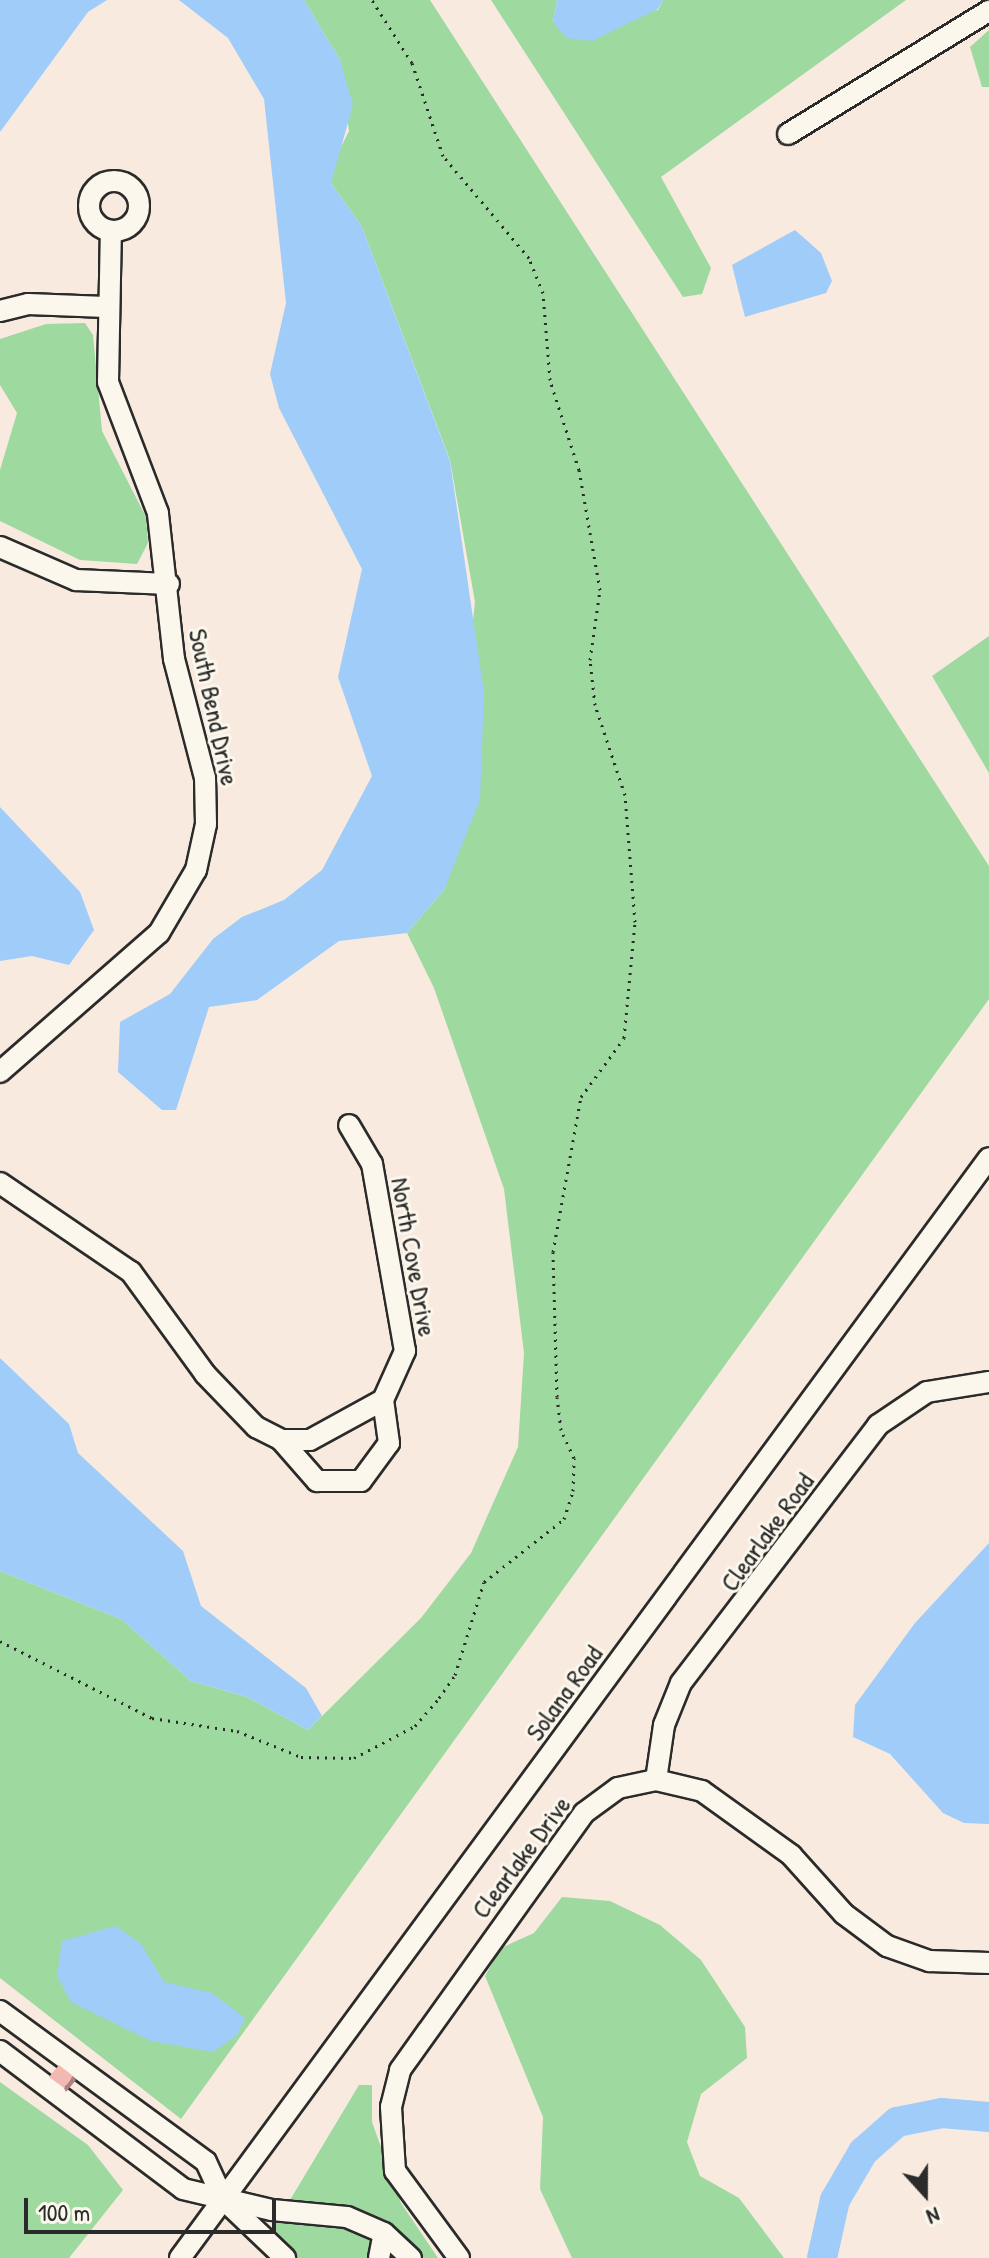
<!DOCTYPE html>
<html>
<head>
<meta charset="utf-8">
<style>
	body { margin:0 }
	#map { position:relative; width:989px; height:2258px; overflow:hidden; background:#f9eae0; font-family:"Patrick Hand",sans-serif }
	div>[style] { position:absolute }
	.green>* { inset:0; background:#9ed9a0 }
	.water>* { inset:0; background:#9fccf9 }
	.river>* { height:30px; margin:-15px; padding:0 15px; transform-origin:15px; border-radius:15px; background:#9fccf9 }
	.path>* { height:3px; margin-top:-1.5px; transform-origin:0; background:repeating-linear-gradient(90deg,#2b2b2b 0 2px,transparent 0 8px) }
	.roads { filter:drop-shadow(2px 0 #2b2b2b) drop-shadow(-2px 0 #2b2b2b) drop-shadow(0 2px #2b2b2b) drop-shadow(0 -2px #2b2b2b) }
	.minor>* { height:20px; margin:-10px; padding:0 10px; transform-origin:10px; border-radius:10px; background:#fbf7ec }
	.minor>.ring { margin:-10px; padding:0; box-sizing:content-box; background:none; border:20px solid #fbf7ec; border-radius:50% }
	.shaded-wall>* { inset:0; background:#aa817c }
	.building>* { inset:0; background:#f3b8b1 }
	span { translate:-50% -50%; white-space:nowrap; text-align:center; line-height:1.15; -webkit-text-stroke:6px #fbf7ec; paint-order:stroke }
	.street-label { font-size:26px; color:#2b2b2b }
	.north { position:absolute; left:885px; top:2154px; width:80px; height:80px; -webkit-text-stroke:6px #fbf7ec; paint-order:stroke; rotate:159deg; font-size:22px; font-weight:700; line-height:32px; text-align:center; color:#2b2b2b }
	.north::after { content:''; display:block; margin:auto; width:28px; height:36px; background:#2b2b2b; clip-path:polygon(50% 0,100% 100%,50% 72%,0 100%) }
	.scale { position:absolute; left:24px; top:2198px; width:252px; height:36px; box-sizing:border-box; border:4px solid #2b2b2b; border-top:0; padding-left:10px; font-size:24px; line-height:28px; white-space:nowrap; color:#2b2b2b; -webkit-text-stroke:6px #fbf7ec; paint-order:stroke }
</style>
</head>
<body>
<div id="map">
	<div class="green">
		<i style="clip-path:polygon(304px 0,430px 0,989px 866px,989px 999px,181px 2119px,0 1978px,0 1571px,121px 1619px,191px 1681px,247px 1697px,308px 1730px,421px 1618px,471px 1553px,518px 1447px,524px 1353px,504px 1189px,434px 988px,407px 933px,444px 890px,475px 602px,450px 460px,362px 227px,331px 183px,329px 171px,349px 131px,340px 60px)"></i>
		<i style="clip-path:polygon(491px 0,557px 0,553px 22px,658px 10px,663px 0,906px 0,661px 177px,711px 268px,702px 294px,683px 297px)"></i>
		<i style="clip-path:polygon(989px 30px,989px 87px,982px 87px,970px 47px)"></i>
		<i style="clip-path:polygon(85px 323px,93px 335px,102px 431px,146px 517px,148px 543px,137px 564px,80px 560px,0 521px,0 470px,17px 413px,0 385px,0 339px,46px 324px)"></i>
		<i style="clip-path:polygon(989px 636px,989px 773px,932px 676px)"></i>
		<i style="clip-path:polygon(562px 1897px,610px 1901px,660px 1925px,701px 1960px,745px 2027px,747px 2058px,701px 2094px,687px 2142px,700px 2176px,739px 2198px,784px 2258px,572px 2258px,540px 2189px,543px 2117px,485px 1976px,501px 1948px,534px 1933px)"></i>
		<i style="clip-path:polygon(0 2082px,88px 2145px,123px 2190px,69px 2258px,0 2258px)"></i>
		<i style="clip-path:polygon(359px 2085px,372px 2085px,372px 2122px,401px 2203px,438px 2258px,272px 2258px,275px 2225px)"></i>
	</div>
	<div class="water">
		<i style="clip-path:polygon(0 0,107px 0,88px 12px,0 132px)"></i>
		<i style="clip-path:polygon(179px 0,304px 0,340px 60px,353px 105px,331px 183px,362px 227px,450px 461px,484px 693px,480px 800px,444px 890px,407px 933px,339px 941px,257px 1000px,209px 1007px,176px 1110px,162px 1110px,118px 1072px,120px 1022px,170px 994px,213px 939px,242px 917px,284px 900px,322px 870px,372px 776px,338px 677px,362px 569px,279px 408px,270px 374px,286px 303px,264px 99px,228px 38px)"></i>
		<i style="clip-path:polygon(557px 0,663px 0,658px 9px,592px 41px,566px 38px,553px 22px)"></i>
		<i style="clip-path:polygon(795px 230px,821px 253px,832px 281px,826px 293px,745px 317px,732px 265px)"></i>
		<i style="clip-path:polygon(0 807px,80px 892px,94px 930px,69px 965px,32px 956px,0 961px)"></i>
		<i style="clip-path:polygon(0 1358px,69px 1424px,78px 1453px,183px 1551px,201px 1606px,306px 1688px,322px 1716px,308px 1730px,247px 1697px,191px 1681px,121px 1619px,0 1571px)"></i>
		<i style="clip-path:polygon(989px 1543px,989px 1824px,964px 1823px,943px 1813px,890px 1754px,853px 1737px,855px 1705px,915px 1623px)"></i>
		<i style="clip-path:polygon(116px 1926px,141px 1944px,164px 1982px,212px 1993px,245px 2018px,237px 2035px,213px 2052px,151px 2041px,71px 2002px,57px 1976px,62px 1941px)"></i>
	</div>
	<div class="river">
		<i style="left:822px;top:2258px;width:59px;rotate:-77.4deg"></i>
		<i style="left:835px;top:2200px;width:56px;rotate:-59.7deg"></i>
		<i style="left:863px;top:2152px;width:45px;rotate:-41.4deg"></i>
		<i style="left:897px;top:2122px;width:46px;rotate:-11.3deg"></i>
		<i style="left:942px;top:2113px;width:47px;rotate:4.9deg"></i>
	</div>
	<div class="path">
		<i style="left:0;top:1641px;width:170px;rotate:26.9deg"></i>
		<i style="left:152px;top:1718px;width:86px;rotate:8.7deg"></i>
		<i style="left:237px;top:1731px;width:69px;rotate:22.1deg"></i>
		<i style="left:301px;top:1757px;width:53px;rotate:1.1deg"></i>
		<i style="left:354px;top:1758px;width:69px;rotate:-27.7deg"></i>
		<i style="left:415px;top:1726px;width:37px;rotate:-49deg"></i>
		<i style="left:439px;top:1698px;width:28px;rotate:-55deg"></i>
		<i style="left:455px;top:1675px;width:97px;rotate:-72.7deg"></i>
		<i style="left:484px;top:1582px;width:102px;rotate:-38.2deg"></i>
		<i style="left:564px;top:1519px;width:29px;rotate:-72deg"></i>
		<i style="left:573px;top:1491px;width:33px;rotate:-88deg"></i>
		<i style="left:574px;top:1458px;width:31px;rotate:-115deg"></i>
		<i style="left:561px;top:1430px;width:33px;rotate:-97deg"></i>
		<i style="left:557px;top:1397px;width:145px;rotate:-91.6deg"></i>
		<i style="left:553px;top:1252px;width:158px;rotate:-79.8deg"></i>
		<i style="left:581px;top:1097px;width:73px;rotate:-53.9deg"></i>
		<i style="left:624px;top:1038px;width:117px;rotate:-84.6deg"></i>
		<i style="left:635px;top:922px;width:127px;rotate:-94.5deg"></i>
		<i style="left:625px;top:795px;width:95px;rotate:-108.4deg"></i>
		<i style="left:595px;top:705px;width:45px;rotate:-96.3deg"></i>
		<i style="left:590px;top:660px;width:71px;rotate:-81.9deg"></i>
		<i style="left:600px;top:590px;width:122px;rotate:-99.9deg"></i>
		<i style="left:579px;top:470px;width:95px;rotate:-107.9deg"></i>
		<i style="left:550px;top:380px;width:87px;rotate:-94.6deg"></i>
		<i style="left:543px;top:293px;width:38px;rotate:-112deg"></i>
		<i style="left:529px;top:258px;width:133px;rotate:-130.1deg"></i>
		<i style="left:443px;top:156px;width:98px;rotate:-108.4deg"></i>
		<i style="left:412px;top:63px;width:75px;rotate:-122.4deg"></i>
	</div>
	<div class="roads">
		<div class="minor">
			<i style="left:788px;top:134px;width:236px;rotate:-31.5deg"></i>
			<i class="ring" style="left:89px;top:181px;width:30px;height:30px"></i>
			<i style="left:0;top:311px;width:29px;rotate:-14deg"></i>
			<i style="left:28px;top:304px;width:78px;rotate:2.2deg"></i>
			<i style="left:0;top:547px;width:83px;rotate:23.5deg"></i>
			<i style="left:76px;top:580px;width:93px;rotate:2.5deg"></i>
			<i style="left:0;top:1072px;width:211px;rotate:-41.2deg"></i>
			<i style="left:159px;top:933px;width:73px;rotate:-59.6deg"></i>
			<i style="left:196px;top:870px;width:47px;rotate:-77.7deg"></i>
			<i style="left:206px;top:824px;width:46px;rotate:-91.2deg"></i>
			<i style="left:205px;top:778px;width:123px;rotate:-104.6deg"></i>
			<i style="left:174px;top:659px;width:147px;rotate:-96.3deg"></i>
			<i style="left:158px;top:513px;width:140px;rotate:-110.9deg"></i>
			<i style="left:108px;top:382px;width:151px;rotate:-88.9deg"></i>
			<i style="left:0;top:1183px;width:158px;rotate:34.2deg"></i>
			<i style="left:131px;top:1272px;width:126px;rotate:54deg"></i>
			<i style="left:205px;top:1374px;width:74px;rotate:46.1deg"></i>
			<i style="left:256px;top:1427px;width:28px;rotate:27deg"></i>
			<i style="left:281px;top:1440px;width:29px"></i>
			<i style="left:310px;top:1440px;width:83px;rotate:-28.7deg"></i>
			<i style="left:383px;top:1400px;width:54px;rotate:-65.8deg"></i>
			<i style="left:405px;top:1351px;width:190px;rotate:-100deg"></i>
			<i style="left:372px;top:1164px;width:45px;rotate:-120.5deg"></i>
			<i style="left:281px;top:1440px;width:55px;rotate:48.7deg"></i>
			<i style="left:317px;top:1481px;width:44px"></i>
			<i style="left:361px;top:1481px;width:47px;rotate:-53.6deg"></i>
			<i style="left:389px;top:1443px;width:43px;rotate:-97.9deg"></i>
			<i style="left:656px;top:1780px;width:56px;rotate:-81.7deg"></i>
			<i style="left:664px;top:1725px;width:45px;rotate:-68deg"></i>
			<i style="left:681px;top:1683px;width:325px;rotate:-52.6deg"></i>
			<i style="left:878px;top:1425px;width:59px;rotate:-34deg"></i>
			<i style="left:927px;top:1392px;width:63px;rotate:-9.2deg"></i>
			<i style="left:0;top:2011px;width:255px;rotate:36.2deg"></i>
			<i style="left:206px;top:2162px;width:41px;rotate:65.3deg"></i>
			<i style="left:223px;top:2199px;width:86px;rotate:43.6deg"></i>
			<i style="left:0;top:2051px;width:229px;rotate:37deg"></i>
			<i style="left:183px;top:2189px;width:91px;rotate:13.3deg"></i>
			<i style="left:272px;top:2210px;width:75px;rotate:5.3deg"></i>
			<i style="left:347px;top:2217px;width:40px;rotate:23.4deg"></i>
			<i style="left:384px;top:2233px;width:37px;rotate:43deg"></i>
			<i style="left:180px;top:2258px;width:1365px;rotate:-53.67deg"></i>
			<i style="left:379px;top:2258px;width:25px;rotate:-79deg"></i>
			<i style="left:459px;top:2258px;width:108px;rotate:-126.3deg"></i>
			<i style="left:395px;top:2171px;width:64px;rotate:-93.6deg"></i>
			<i style="left:391px;top:2107px;width:38px;rotate:-76deg"></i>
			<i style="left:400px;top:2070px;width:316px;rotate:-54.4deg"></i>
			<i style="left:584px;top:1813px;width:42px;rotate:-36.3deg"></i>
			<i style="left:618px;top:1788px;width:39px;rotate:-12deg"></i>
			<i style="left:656px;top:1780px;width:47px;rotate:13.4deg"></i>
			<i style="left:702px;top:1791px;width:110px;rotate:35.7deg"></i>
			<i style="left:791px;top:1855px;width:79px;rotate:48.1deg"></i>
			<i style="left:844px;top:1914px;width:54px;rotate:36.7deg"></i>
			<i style="left:887px;top:1946px;width:45px;rotate:19.7deg"></i>
			<i style="left:929px;top:1961px;width:60px;rotate:1.9deg"></i>
		</div>
	</div>
	<div class="shaded-wall">
		<i style="clip-path:polygon(73px 2076px,76px 2080px,66px 2092px,64px 2088px)"></i>
	</div>
	<div class="building">
		<i style="clip-path:polygon(59px 2065px,73px 2076px,64px 2088px,49px 2077px)"></i>
	</div>
	<div class="street-label">
		<span style="left:214px;top:707px;rotate:78deg">South Bend Drive</span>
		<span style="left:414px;top:1257px;rotate:80deg">North Cove Drive</span>
		<span style="left:767px;top:1532px;rotate:-54deg">Clearlake Road</span>
		<span style="left:564px;top:1693px;rotate:-54deg">Solana Road</span>
		<span style="left:521px;top:1857px;rotate:-53deg">Clearlake Drive</span>
	</div>
	<div class="north">N</div>
	<div class="scale">100 m</div>
</div>
</body>
</html>
